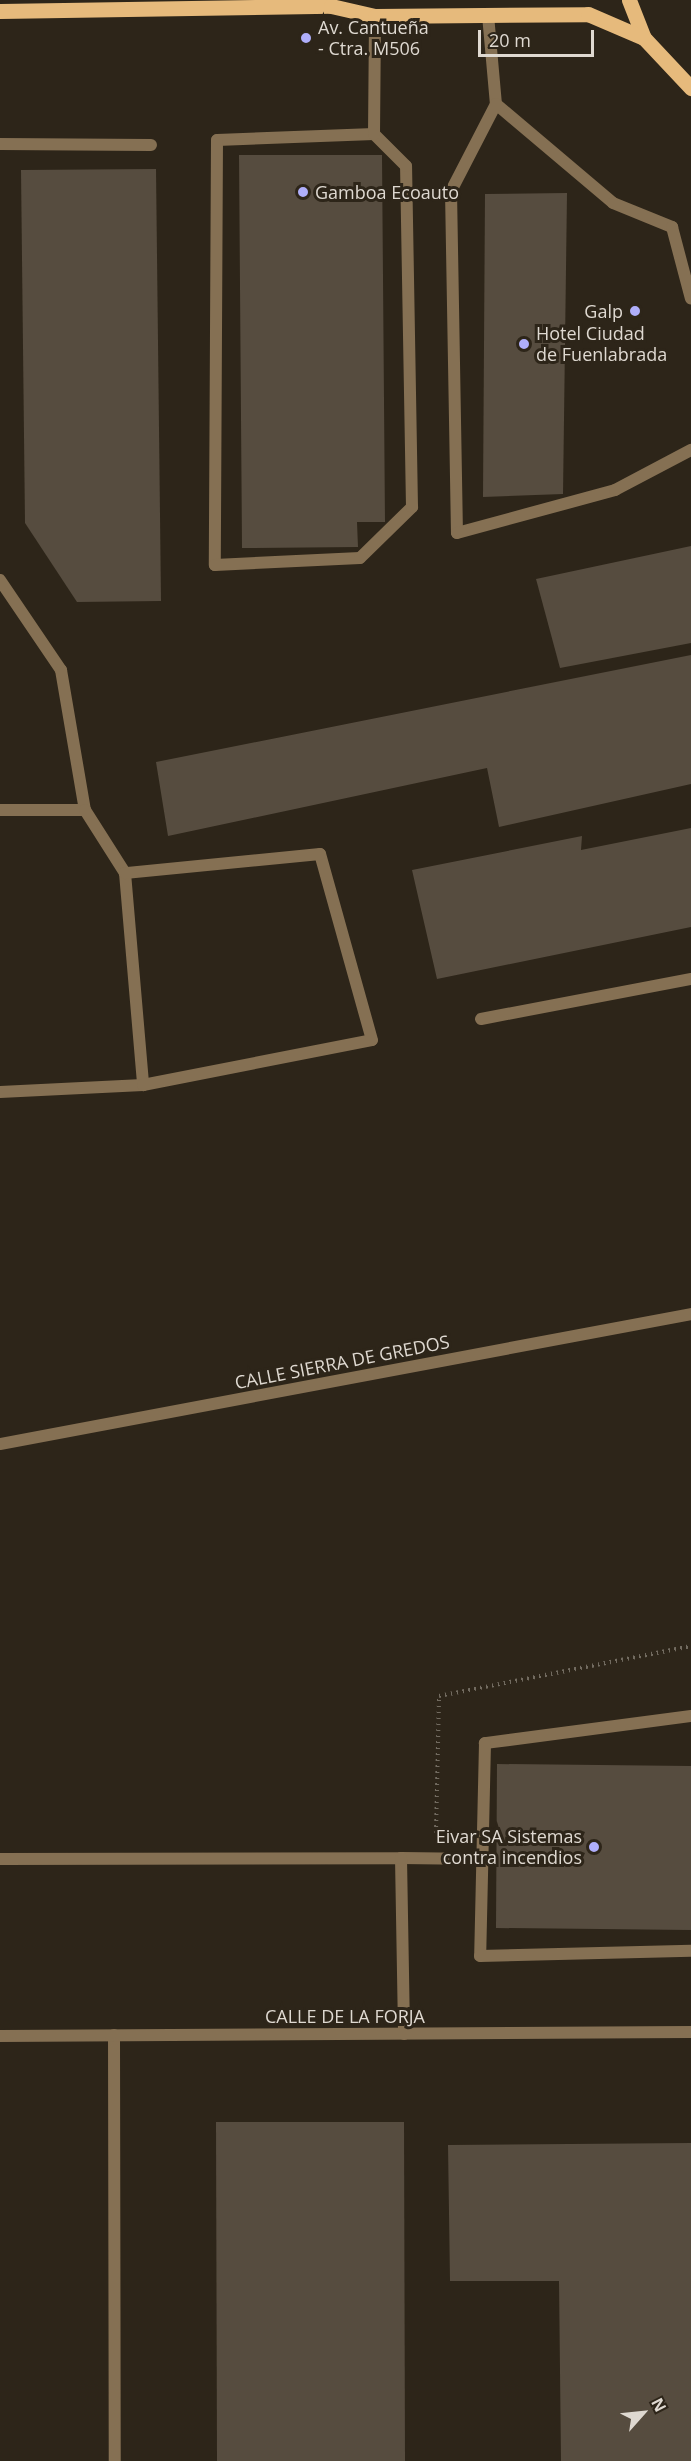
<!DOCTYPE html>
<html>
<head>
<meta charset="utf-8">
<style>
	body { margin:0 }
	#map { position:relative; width:691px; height:2461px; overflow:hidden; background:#2d2519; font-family:"Open Sans",sans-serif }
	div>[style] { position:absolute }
	.building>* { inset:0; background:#564c3f }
	.path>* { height:4px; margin-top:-2px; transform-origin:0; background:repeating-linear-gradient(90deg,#726b60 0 1.5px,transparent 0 6px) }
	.service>* { height:12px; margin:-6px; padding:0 6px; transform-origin:6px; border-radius:6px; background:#857053 }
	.minor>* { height:12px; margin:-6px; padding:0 6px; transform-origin:6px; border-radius:6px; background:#857053 }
	.primary>* { height:15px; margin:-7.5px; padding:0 7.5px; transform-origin:7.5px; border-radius:7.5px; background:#e6ba7c }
	.dots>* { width:16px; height:16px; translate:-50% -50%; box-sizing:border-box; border:3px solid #2d2519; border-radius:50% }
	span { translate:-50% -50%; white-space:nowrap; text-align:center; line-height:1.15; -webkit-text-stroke:6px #2d2519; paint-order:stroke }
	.poi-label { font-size:18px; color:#dfd9d1 }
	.left { translate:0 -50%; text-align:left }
	.right { translate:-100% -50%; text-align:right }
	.street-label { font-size:18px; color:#dfd9d1 }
	.north { position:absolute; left:613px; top:2383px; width:60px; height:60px; -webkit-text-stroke:4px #2d2519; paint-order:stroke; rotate:63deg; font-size:16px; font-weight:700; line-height:24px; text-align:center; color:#dfd9d1 }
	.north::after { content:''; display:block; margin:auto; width:21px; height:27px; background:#dfd9d1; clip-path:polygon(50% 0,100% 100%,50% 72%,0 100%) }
	.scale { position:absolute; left:478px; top:30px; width:116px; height:27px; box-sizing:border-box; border:3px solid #dfd9d1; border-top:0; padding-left:8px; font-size:18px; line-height:21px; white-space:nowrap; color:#dfd9d1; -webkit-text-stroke:4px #2d2519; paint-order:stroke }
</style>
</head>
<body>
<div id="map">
	<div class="building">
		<i style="clip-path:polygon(239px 155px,382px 155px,385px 522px,357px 522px,358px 547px,242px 548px)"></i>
		<i style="clip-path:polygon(156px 169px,161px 601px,77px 602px,25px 523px,21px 170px)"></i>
		<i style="clip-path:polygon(567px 193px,563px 494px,483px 497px,485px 194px)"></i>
		<i style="clip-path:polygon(691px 546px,691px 643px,560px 668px,536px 579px)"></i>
		<i style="clip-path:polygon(691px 655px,691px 784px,499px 827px,487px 768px,168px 836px,156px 762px)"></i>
		<i style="clip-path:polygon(691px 828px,691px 927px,437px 979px,412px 870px,582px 836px,581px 850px)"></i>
		<i style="clip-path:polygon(497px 1764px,691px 1766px,691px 1930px,496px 1928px)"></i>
		<i style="clip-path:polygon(216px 2122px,404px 2122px,405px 2461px,217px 2461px)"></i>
		<i style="clip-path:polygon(691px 2143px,691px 2461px,561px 2461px,559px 2281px,450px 2281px,448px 2145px)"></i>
	</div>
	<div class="path">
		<i style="left:436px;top:1833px;width:137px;rotate:-88.7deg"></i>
		<i style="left:439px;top:1696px;width:257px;rotate:-11.2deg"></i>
	</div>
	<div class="service">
		<i style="left:488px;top:15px;width:89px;rotate:84.9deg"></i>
		<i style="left:496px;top:104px;width:153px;rotate:40.2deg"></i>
		<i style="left:613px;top:203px;width:64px;rotate:22.1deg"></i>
		<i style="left:672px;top:227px;width:74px;rotate:75.2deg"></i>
		<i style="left:496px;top:104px;width:98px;rotate:117.3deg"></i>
		<i style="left:451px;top:191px;width:342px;rotate:89deg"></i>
		<i style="left:457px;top:533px;width:164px;rotate:-15.2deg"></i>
		<i style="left:615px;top:490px;width:86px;rotate:-27.8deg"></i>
		<i style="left:374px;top:134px;width:157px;rotate:177.8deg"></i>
		<i style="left:217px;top:140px;width:425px;rotate:90.3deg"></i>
		<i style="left:215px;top:565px;width:145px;rotate:-2.8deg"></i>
		<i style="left:360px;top:558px;width:73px;rotate:-44.4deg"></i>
		<i style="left:412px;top:507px;width:341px;rotate:-91deg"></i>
		<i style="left:406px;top:166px;width:45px;rotate:-135deg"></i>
		<i style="left:374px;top:134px;width:118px;rotate:-89.5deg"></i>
		<i style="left:0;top:144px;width:151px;rotate:0.4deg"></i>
		<i style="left:0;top:580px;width:109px;rotate:55.9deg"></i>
		<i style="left:61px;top:670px;width:142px;rotate:80.3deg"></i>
		<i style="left:0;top:810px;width:85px"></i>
		<i style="left:85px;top:810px;width:75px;rotate:57.6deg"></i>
		<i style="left:125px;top:873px;width:213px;rotate:85.1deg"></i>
		<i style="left:481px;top:1019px;width:214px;rotate:-10.8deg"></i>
		<i style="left:0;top:1092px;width:143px;rotate:-2.8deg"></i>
		<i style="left:143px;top:1085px;width:233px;rotate:-11.1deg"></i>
		<i style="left:372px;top:1040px;width:193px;rotate:-105.6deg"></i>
		<i style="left:320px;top:854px;width:196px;rotate:174.4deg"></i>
		<i style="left:691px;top:1716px;width:208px;rotate:172.5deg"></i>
		<i style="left:485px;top:1743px;width:213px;rotate:91.3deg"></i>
		<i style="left:480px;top:1956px;width:211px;rotate:-1.4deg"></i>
		<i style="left:401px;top:1858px;width:80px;rotate:0.7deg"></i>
		<i style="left:0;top:1859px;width:401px;rotate:-0.1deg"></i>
		<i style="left:401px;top:1858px;width:176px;rotate:89deg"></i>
		<i style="left:114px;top:2035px;width:426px;rotate:89.9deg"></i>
	</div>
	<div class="minor">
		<i style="left:0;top:1444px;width:703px;rotate:-10.65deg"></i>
		<i style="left:0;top:2036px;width:691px;rotate:-0.33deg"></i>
	</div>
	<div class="primary">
		<i style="left:629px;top:0;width:41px;rotate:68.5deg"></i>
		<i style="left:644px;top:38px;width:69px;rotate:46.8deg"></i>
		<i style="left:0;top:11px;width:331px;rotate:-0.9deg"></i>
		<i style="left:331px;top:6px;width:45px;rotate:12.8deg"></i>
		<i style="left:375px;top:16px;width:213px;rotate:-0.5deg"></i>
		<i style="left:588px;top:14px;width:61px;rotate:23.2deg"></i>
	</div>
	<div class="dots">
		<i style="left:306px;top:38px;background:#afaefa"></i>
		<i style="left:303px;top:192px;background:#afaefa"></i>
		<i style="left:635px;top:311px;background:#afaefa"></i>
		<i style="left:524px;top:344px;background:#afaefa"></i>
		<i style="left:594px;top:1847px;background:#afaefa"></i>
	</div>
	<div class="poi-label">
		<span class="left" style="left:318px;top:38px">Av. Cantueña<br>- Ctra. M506</span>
		<span class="left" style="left:315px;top:192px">Gamboa Ecoauto</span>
		<span class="right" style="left:623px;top:311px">Galp</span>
		<span class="left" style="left:536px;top:344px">Hotel Ciudad<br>de Fuenlabrada</span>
		<span class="right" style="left:582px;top:1847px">Eivar SA Sistemas<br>contra incendios</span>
	</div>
	<div class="street-label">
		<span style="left:342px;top:1362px;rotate:-11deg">CALLE SIERRA DE GREDOS</span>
		<span style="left:345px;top:2016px">CALLE DE LA FORJA</span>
	</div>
	<div class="north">N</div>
	<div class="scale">20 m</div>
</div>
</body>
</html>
